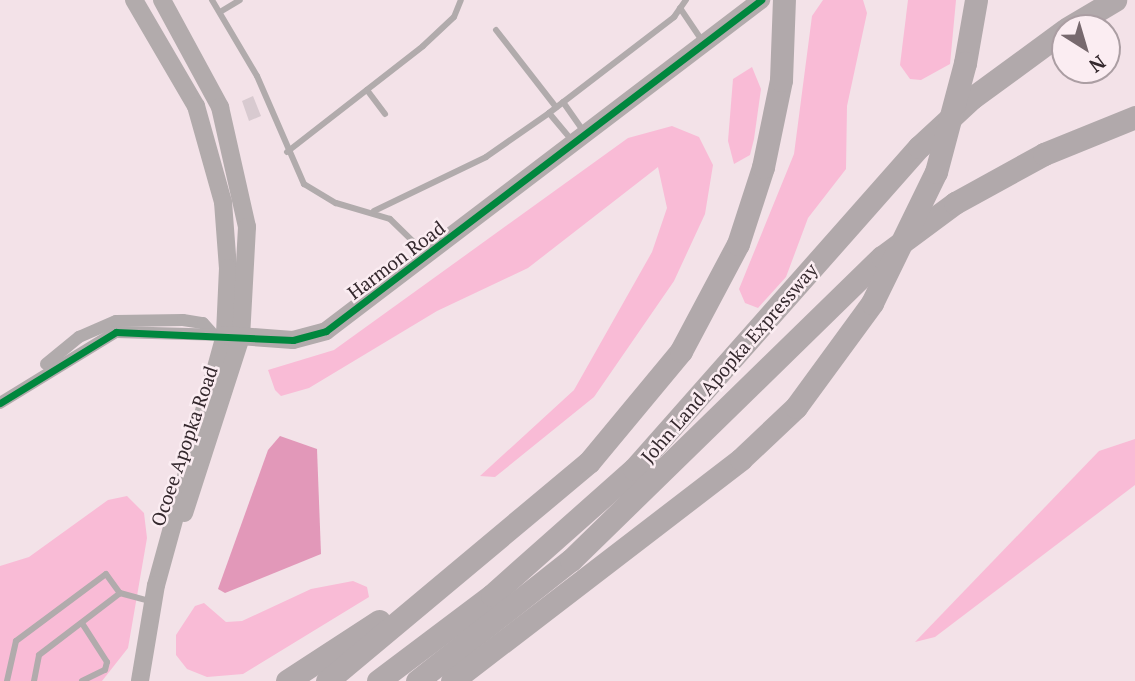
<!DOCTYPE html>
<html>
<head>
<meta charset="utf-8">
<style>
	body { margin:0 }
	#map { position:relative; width:1135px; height:681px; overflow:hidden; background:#f3e2e8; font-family:"PT Serif",serif }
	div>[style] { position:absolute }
	.green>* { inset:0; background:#f9bbd6 }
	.water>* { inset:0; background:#e298b9 }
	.building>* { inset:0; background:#d8cad0 }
	.lane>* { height:6px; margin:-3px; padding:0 3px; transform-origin:3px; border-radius:3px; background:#b1abac }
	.street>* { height:12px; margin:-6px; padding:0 6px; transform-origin:6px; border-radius:6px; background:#b1abac }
	.secondary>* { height:18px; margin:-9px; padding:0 9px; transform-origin:9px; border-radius:9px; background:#b2abac }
	.highway>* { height:23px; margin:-11.5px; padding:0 11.5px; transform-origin:11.5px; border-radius:11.5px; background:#b1a9ab }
	.highway-bridge>* { height:23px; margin:-11.5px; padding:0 11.5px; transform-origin:11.5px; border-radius:11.5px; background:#b1a9ab }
	.cycleway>* { height:7px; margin:-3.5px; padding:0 3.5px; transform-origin:3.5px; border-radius:3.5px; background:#00873e }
	span { translate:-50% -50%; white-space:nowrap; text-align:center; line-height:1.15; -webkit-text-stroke:5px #fbedf2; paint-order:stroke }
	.street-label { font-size:19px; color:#34282d }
	.north { position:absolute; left:1051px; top:14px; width:70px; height:70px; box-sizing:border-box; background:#fbedf2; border:2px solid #ab9ea3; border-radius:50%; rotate:143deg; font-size:19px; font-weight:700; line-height:28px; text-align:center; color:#34282d }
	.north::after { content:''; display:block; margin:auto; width:24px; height:32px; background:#77696e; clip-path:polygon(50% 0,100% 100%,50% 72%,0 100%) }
</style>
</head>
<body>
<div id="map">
	<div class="green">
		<i style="clip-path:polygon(823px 0,863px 0,867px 13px,847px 106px,846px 169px,808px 218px,786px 277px,758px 308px,745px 303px,739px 289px,794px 154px,812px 16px)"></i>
		<i style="clip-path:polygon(908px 0,956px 0,950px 64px,921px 80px,910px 79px,900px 65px)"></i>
		<i style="clip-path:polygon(752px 67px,761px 89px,754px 139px,750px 155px,734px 164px,728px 141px,733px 79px)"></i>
		<i style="clip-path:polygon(672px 126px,699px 137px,713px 165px,705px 214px,674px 281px,594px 397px,495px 477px,480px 476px,574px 390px,652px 252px,667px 208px,658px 167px,528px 268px,437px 311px,309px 388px,281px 396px,275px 390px,268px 370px,334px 350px,628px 138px)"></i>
		<i style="clip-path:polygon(1135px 439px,1135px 485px,935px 637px,915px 642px,1099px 451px)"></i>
		<i style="clip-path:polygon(127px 496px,144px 513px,147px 538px,128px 648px,102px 681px,0 681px,0 566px,29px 557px,108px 500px)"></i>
		<i style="clip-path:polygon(353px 581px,367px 587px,369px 597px,243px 674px,207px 677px,187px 669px,176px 655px,176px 635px,195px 606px,204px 603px,226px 622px,242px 621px,311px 589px)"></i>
	</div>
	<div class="water">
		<i style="clip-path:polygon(280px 436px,317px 449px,321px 554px,225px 593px,218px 589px,268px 450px)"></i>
	</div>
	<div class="building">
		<i style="clip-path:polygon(253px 96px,261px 116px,249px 121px,242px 101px)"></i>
	</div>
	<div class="lane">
		<i style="left:212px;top:0;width:88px;rotate:59.4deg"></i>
		<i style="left:257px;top:76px;width:118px;rotate:66.5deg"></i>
		<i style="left:304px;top:184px;width:37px;rotate:31deg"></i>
		<i style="left:336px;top:203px;width:56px;rotate:16.5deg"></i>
		<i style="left:390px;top:219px;width:50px;rotate:44.2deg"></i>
		<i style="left:680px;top:8px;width:41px;rotate:55.9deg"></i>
		<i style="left:220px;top:12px;width:23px;rotate:-31deg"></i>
		<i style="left:496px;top:30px;width:98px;rotate:52.1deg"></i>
		<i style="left:367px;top:90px;width:30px;rotate:53deg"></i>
		<i style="left:563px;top:102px;width:37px;rotate:55deg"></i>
		<i style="left:549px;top:113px;width:158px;rotate:-37.5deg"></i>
		<i style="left:674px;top:17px;width:21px;rotate:-55deg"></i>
		<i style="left:287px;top:152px;width:172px;rotate:-37.9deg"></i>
		<i style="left:423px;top:46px;width:42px;rotate:-43.1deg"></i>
		<i style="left:454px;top:17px;width:18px;rotate:-68deg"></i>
		<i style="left:374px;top:211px;width:124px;rotate:-25.7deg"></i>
		<i style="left:486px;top:157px;width:77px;rotate:-34.9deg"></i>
		<i style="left:549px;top:113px;width:35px;rotate:50deg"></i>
		<i style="left:7px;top:681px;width:41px;rotate:-77.3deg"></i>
		<i style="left:16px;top:641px;width:112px;rotate:-36.7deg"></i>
		<i style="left:106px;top:574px;width:24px;rotate:54deg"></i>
		<i style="left:120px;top:593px;width:31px;rotate:15deg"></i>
		<i style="left:34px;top:681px;width:26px;rotate:-79deg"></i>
		<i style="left:39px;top:655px;width:102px;rotate:-37.4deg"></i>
		<i style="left:82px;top:681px;width:25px;rotate:-26deg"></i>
		<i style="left:105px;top:670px;width:8px;rotate:-76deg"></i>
		<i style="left:107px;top:662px;width:46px;rotate:-122.7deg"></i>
	</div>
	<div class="street">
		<i style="left:46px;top:364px;width:43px;rotate:-39.3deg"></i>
		<i style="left:79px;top:337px;width:40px;rotate:-23.4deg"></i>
		<i style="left:116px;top:321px;width:67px;rotate:-0.9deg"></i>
		<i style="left:183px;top:320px;width:20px;rotate:9deg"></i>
		<i style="left:203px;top:323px;width:12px;rotate:48deg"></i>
		<i style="left:0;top:403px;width:136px;rotate:-31.5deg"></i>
		<i style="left:116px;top:332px;width:109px;rotate:1.6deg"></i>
	</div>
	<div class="secondary">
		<i style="left:134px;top:0;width:123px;rotate:59.7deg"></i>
		<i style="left:196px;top:106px;width:100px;rotate:74.3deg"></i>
		<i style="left:223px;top:202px;width:66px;rotate:85.7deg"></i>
		<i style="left:228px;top:268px;width:67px;rotate:92.6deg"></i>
		<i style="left:225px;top:335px;width:259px;rotate:105.4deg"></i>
		<i style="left:156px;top:585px;width:97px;rotate:99.5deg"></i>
		<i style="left:162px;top:0;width:122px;rotate:61.5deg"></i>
		<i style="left:220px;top:107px;width:123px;rotate:77.3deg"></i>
		<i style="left:247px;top:227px;width:110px;rotate:93.1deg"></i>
		<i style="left:241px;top:337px;width:185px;rotate:107.9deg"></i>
		<i style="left:225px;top:335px;width:68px;rotate:4.2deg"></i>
		<i style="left:293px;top:340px;width:34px;rotate:-15deg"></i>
		<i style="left:326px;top:331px;width:547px;rotate:-37.27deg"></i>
	</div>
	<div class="highway">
		<i style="left:1068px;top:28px;width:55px;rotate:-30.8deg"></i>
		<i style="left:965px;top:63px;width:64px;rotate:-80.1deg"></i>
		<i style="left:287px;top:681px;width:110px;rotate:-33.1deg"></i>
		<i style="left:327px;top:681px;width:341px;rotate:-39.9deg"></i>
		<i style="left:589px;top:462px;width:144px;rotate:-50.3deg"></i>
		<i style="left:681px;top:351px;width:121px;rotate:-62deg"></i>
		<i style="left:738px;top:244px;width:81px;rotate:-72deg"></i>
		<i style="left:763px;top:167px;width:89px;rotate:-78.3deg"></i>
		<i style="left:781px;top:80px;width:80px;rotate:-87.9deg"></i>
		<i style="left:378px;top:681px;width:143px;rotate:-37deg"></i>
		<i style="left:492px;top:595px;width:190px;rotate:-41.6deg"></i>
		<i style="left:634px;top:469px;width:430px;rotate:-48.5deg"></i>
		<i style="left:919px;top:147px;width:72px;rotate:-42.8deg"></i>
		<i style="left:972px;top:98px;width:115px;rotate:-36.2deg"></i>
		<i style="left:417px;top:681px;width:196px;rotate:-38.2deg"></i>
		<i style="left:571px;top:560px;width:434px;rotate:-44.3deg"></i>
		<i style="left:882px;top:257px;width:91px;rotate:-36.5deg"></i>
		<i style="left:955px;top:203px;width:102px;rotate:-28.8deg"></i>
		<i style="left:1044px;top:154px;width:98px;rotate:-22.1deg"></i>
		<i style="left:452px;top:681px;width:364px;rotate:-37.5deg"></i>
		<i style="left:741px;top:459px;width:76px;rotate:-43.4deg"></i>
		<i style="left:796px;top:407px;width:129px;rotate:-53.8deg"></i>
	</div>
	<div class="highway-bridge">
		<i style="left:872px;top:303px;width:146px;rotate:-64deg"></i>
		<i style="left:936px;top:172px;width:113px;rotate:-75.1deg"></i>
	</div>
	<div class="cycleway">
		<i style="left:0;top:403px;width:136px;rotate:-31.5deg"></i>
		<i style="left:116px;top:332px;width:177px;rotate:2.6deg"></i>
		<i style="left:293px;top:340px;width:34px;rotate:-15deg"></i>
		<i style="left:326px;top:331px;width:547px;rotate:-37.27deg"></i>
	</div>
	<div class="street-label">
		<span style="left:396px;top:260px;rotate:-37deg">Harmon Road</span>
		<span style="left:729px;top:363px;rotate:-49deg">John Land Apopka Expressway</span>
		<span style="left:184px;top:446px;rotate:-71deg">Ocoee Apopka Road</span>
	</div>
	<div class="north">N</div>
</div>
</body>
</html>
